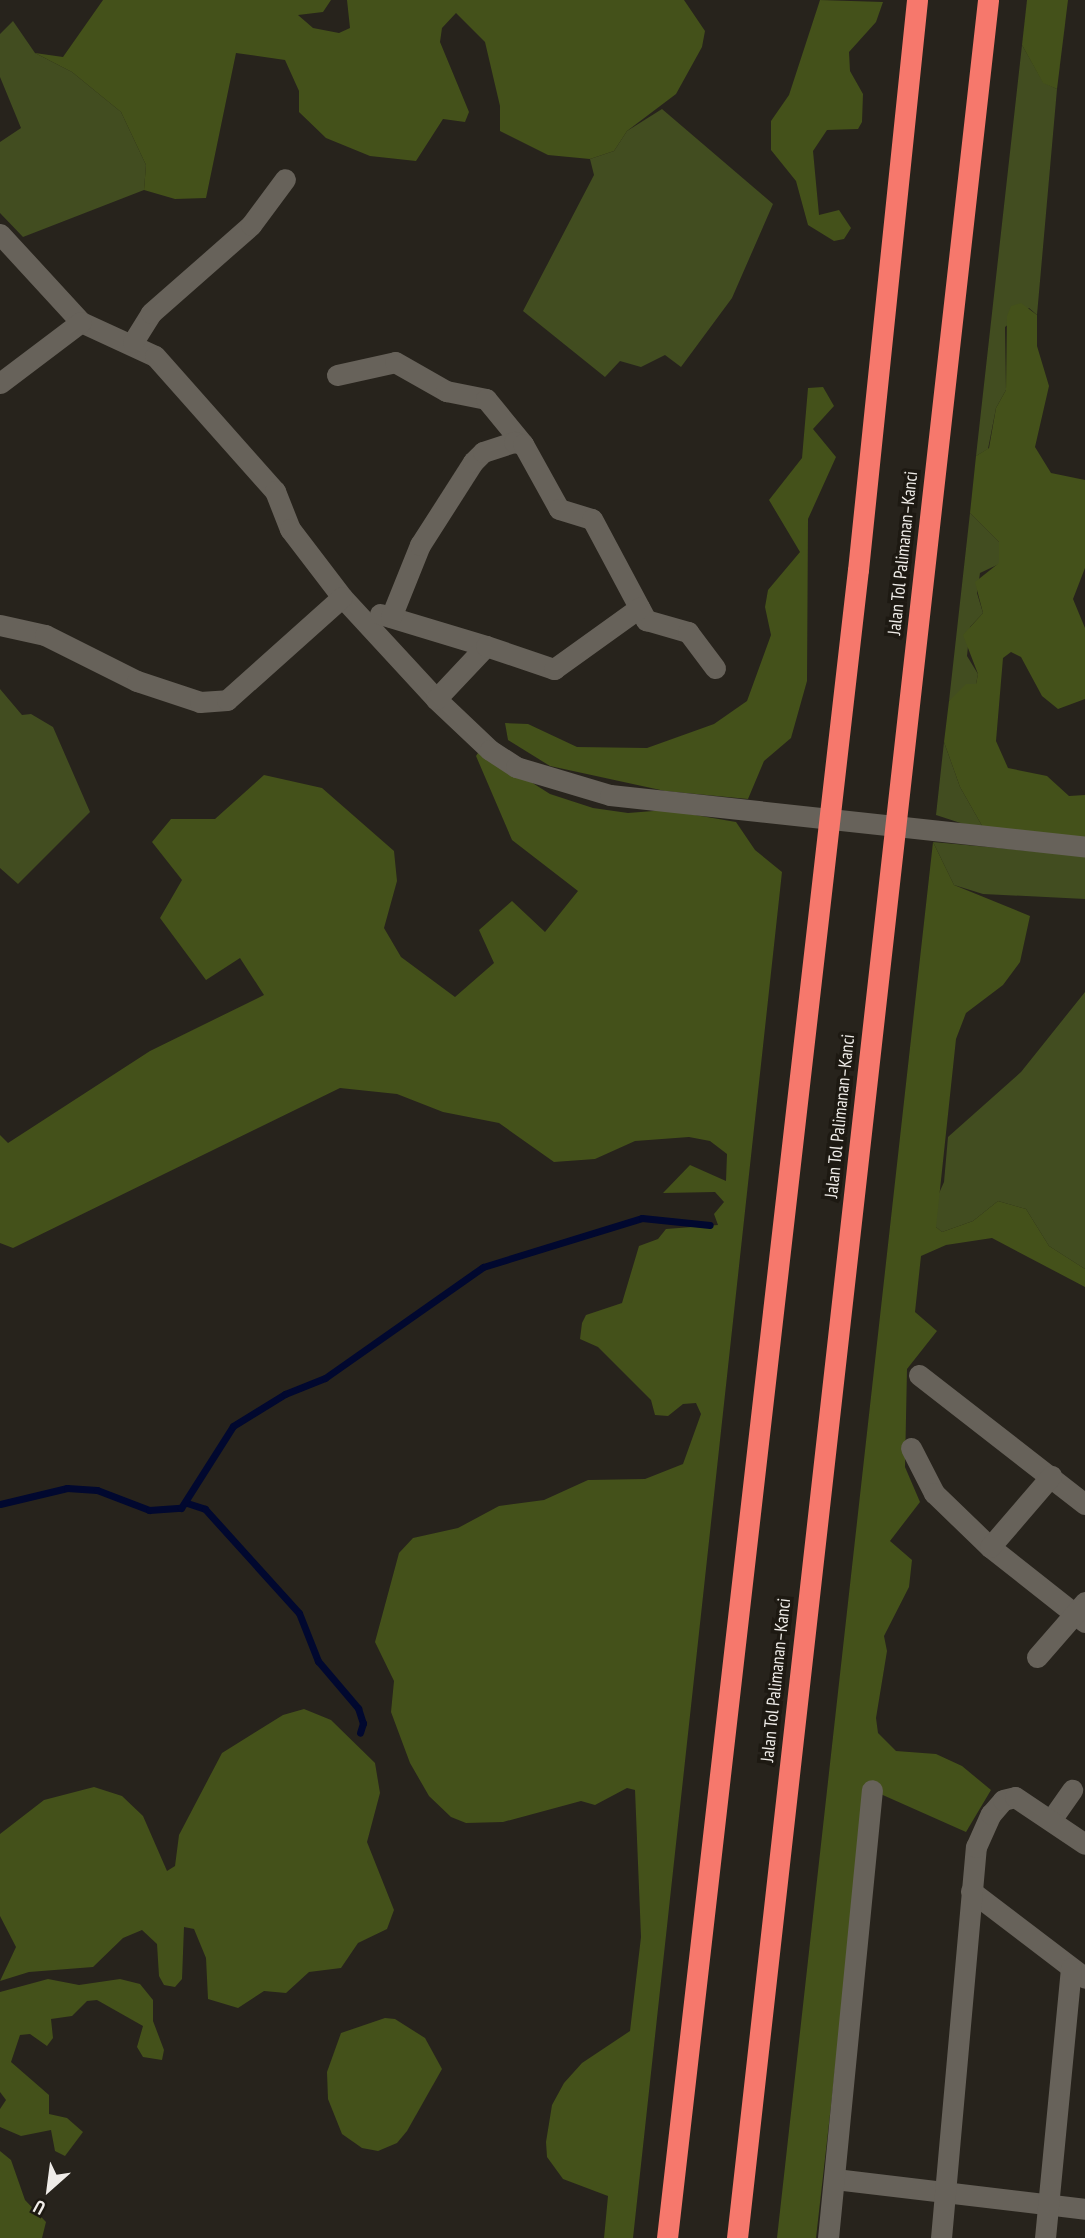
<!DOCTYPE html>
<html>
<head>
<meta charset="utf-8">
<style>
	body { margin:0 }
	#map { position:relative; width:1085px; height:2238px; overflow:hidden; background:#27231c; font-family:"PT Sans Narrow",sans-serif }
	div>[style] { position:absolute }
	.green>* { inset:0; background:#424d20 }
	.forest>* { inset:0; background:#44511a }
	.stream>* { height:7px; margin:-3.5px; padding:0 3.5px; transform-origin:3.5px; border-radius:3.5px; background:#01082f }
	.minor>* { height:21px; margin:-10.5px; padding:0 10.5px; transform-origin:10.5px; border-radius:10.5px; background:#67625a }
	.motorway>* { height:21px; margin:-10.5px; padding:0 10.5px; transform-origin:10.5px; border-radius:10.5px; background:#f6786c }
	span { translate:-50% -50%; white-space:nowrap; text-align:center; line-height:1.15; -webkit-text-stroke:7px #1d1912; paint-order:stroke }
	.street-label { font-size:18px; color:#efece8 }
	.north { position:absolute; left:14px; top:2154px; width:70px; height:70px; -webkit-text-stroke:5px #1d1912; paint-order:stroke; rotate:208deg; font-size:19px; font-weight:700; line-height:28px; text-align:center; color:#efece8 }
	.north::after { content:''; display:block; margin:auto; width:24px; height:32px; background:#efece8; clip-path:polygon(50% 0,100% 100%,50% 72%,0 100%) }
</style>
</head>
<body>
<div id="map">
	<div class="green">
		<i style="clip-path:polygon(13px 21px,35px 53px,72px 72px,121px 112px,146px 165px,144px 190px,23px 237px,0 213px,0 142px,21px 128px,0 77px,0 34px)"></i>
		<i style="clip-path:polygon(1022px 45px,1043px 82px,1057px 89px,1037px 315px,1029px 308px,1005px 327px,1006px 390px,996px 408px,988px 449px,976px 456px)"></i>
		<i style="clip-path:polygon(662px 109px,773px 204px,732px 298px,681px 367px,665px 355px,641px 367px,620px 361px,605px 377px,523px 311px,594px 175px,590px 159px,614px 151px,627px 131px)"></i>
		<i style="clip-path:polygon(970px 513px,999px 542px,1001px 553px,999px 564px,980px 573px,977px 593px,983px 613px,970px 627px,967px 656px,978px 674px,976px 684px,949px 701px)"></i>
		<i style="clip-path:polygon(0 689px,22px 715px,31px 714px,53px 727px,90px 812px,18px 884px,0 868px)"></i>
		<i style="clip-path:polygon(944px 742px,960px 787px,985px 831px,936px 815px)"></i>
		<i style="clip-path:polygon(933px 842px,1085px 856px,1085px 899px,983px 894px,954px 885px)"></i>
		<i style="clip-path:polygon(1085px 992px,1085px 1269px,1049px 1246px,1026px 1209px,998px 1201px,973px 1221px,942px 1232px,936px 1227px,936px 1200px,944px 1182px,948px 1137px,1021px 1072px)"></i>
	</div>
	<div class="forest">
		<i style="clip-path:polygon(103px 0,331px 0,323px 12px,298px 15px,313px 28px,339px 33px,350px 28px,347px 0,684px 0,705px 31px,702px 47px,676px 94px,627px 131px,614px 151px,590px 159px,548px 155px,500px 131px,500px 106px,485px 42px,456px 13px,442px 28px,440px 42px,469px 112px,465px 122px,443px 119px,416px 161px,370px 156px,326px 138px,299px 112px,299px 91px,285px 60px,236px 53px,206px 198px,175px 199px,144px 190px,146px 165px,121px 112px,72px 72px,35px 53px,63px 57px)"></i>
		<i style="clip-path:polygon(820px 0,883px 2px,876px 22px,849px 52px,850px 71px,863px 94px,862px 122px,858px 129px,827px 130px,813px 151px,819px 215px,839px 210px,851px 228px,844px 239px,834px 241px,808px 225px,796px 181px,771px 150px,771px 121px,789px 95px)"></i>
		<i style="clip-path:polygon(1027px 0,1068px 0,1057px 89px,1043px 83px,1022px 45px)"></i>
		<i style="clip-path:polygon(1021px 303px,1037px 315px,1037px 346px,1049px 386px,1035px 447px,1051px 473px,1085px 480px,1085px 568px,1073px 599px,1085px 628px,1085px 699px,1058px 709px,1042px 696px,1021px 657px,1011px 652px,1003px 658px,996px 741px,1008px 768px,1047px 776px,1069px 796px,1085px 795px,1085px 841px,985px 831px,960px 787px,944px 742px,949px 701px,966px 684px,976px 684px,978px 674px,963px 635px,983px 613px,975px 582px,999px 563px,999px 542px,970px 513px,976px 456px,989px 448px,996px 408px,1006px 390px,1007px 316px,1011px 306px)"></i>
		<i style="clip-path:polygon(823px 387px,834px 406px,813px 429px,836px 457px,808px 519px,807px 681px,791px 738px,764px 761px,748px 799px,665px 791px,550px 766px,508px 740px,505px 723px,528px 724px,577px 747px,647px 748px,714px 724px,747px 701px,771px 635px,765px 607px,768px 590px,800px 552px,769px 500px,802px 458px,808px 388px)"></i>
		<i style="clip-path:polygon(480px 750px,550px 794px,593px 808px,628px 813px,666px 810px,736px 822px,755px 850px,782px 872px,633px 2238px,604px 2238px,608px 2196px,563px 2179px,547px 2157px,546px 2142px,552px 2105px,564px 2083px,582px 2063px,630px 2031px,641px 1937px,635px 1790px,627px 1788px,595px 1805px,581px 1801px,503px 1822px,466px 1823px,451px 1817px,429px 1796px,410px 1763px,391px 1712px,394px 1681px,375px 1642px,399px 1553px,413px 1538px,458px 1528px,499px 1506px,544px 1500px,588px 1480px,645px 1479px,683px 1464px,701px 1414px,696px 1403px,683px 1404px,668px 1416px,655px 1415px,651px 1400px,598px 1347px,580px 1339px,582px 1323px,586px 1315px,622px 1303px,639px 1246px,658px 1239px,666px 1229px,718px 1225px,714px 1214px,724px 1202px,715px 1192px,663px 1193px,690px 1165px,726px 1181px,727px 1154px,710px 1141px,689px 1137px,635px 1141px,595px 1159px,554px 1162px,499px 1123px,443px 1112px,397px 1094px,340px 1088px,13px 1248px,0 1243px,0 1135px,8px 1143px,150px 1051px,264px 995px,240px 958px,206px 980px,160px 918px,182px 880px,152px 842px,171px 819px,215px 819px,264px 775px,322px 788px,394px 851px,397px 881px,384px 928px,401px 957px,455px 997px,494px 963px,479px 930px,512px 901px,545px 932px,578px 891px,512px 840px,476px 756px)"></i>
		<i style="clip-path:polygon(933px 842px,954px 885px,1030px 916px,1020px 962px,1003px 985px,966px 1013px,956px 1039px,936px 1227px,942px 1232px,973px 1221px,998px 1201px,1026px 1209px,1049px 1246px,1085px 1269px,1085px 1287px,992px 1238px,946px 1245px,921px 1256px,915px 1312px,937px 1331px,907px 1369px,905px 1467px,920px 1502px,890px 1541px,912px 1560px,909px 1587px,884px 1636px,887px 1651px,876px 1718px,878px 1733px,896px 1751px,936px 1754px,962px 1766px,991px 1790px,966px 1832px,867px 1788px,816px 2238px,777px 2238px)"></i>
		<i style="clip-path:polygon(304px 1709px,331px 1720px,375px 1763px,380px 1793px,367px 1842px,394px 1910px,387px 1929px,358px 1943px,341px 1968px,309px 1972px,286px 1993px,264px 1991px,238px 2008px,208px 1999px,206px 1958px,194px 1929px,184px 1927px,182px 1979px,175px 1987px,164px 1985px,159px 1976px,157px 1944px,142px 1930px,123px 1938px,93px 1967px,29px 1972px,0 1981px,16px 1947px,0 1916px,0 1834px,44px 1800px,94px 1787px,122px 1796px,143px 1816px,167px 1871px,175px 1866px,179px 1835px,222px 1753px,283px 1715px)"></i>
		<i style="clip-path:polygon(48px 1979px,79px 1985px,120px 1979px,140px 1984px,153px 2000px,153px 2021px,164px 2050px,162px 2060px,143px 2057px,137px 2047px,143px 2026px,97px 2000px,87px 2001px,72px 2016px,51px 2019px,53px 2038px,47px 2046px,30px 2034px,20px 2035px,11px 2062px,49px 2095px,49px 2114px,67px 2118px,83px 2132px,65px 2156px,55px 2151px,51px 2130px,21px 2136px,0 2127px,0 2109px,6px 2100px,0 2092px,0 1992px)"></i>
		<i style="clip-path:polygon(385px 2018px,395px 2019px,425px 2038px,442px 2069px,407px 2131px,397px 2143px,378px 2151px,362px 2148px,342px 2134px,328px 2099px,327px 2072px,341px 2033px)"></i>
		<i style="clip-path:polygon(0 2151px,11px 2160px,25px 2200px,46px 2222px,42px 2238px,0 2238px)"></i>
	</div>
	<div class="stream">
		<i style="left:187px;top:1503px;width:19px;rotate:18deg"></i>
		<i style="left:205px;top:1509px;width:140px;rotate:47.9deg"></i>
		<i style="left:299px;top:1613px;width:52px;rotate:68.4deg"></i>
		<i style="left:318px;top:1661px;width:62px;rotate:49.6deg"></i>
		<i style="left:358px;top:1708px;width:16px;rotate:72deg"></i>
		<i style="left:363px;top:1723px;width:10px;rotate:107deg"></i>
		<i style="left:0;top:1504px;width:69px;rotate:-13.4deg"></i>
		<i style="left:67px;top:1488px;width:30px;rotate:4deg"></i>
		<i style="left:97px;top:1490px;width:56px;rotate:21deg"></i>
		<i style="left:149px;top:1510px;width:32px;rotate:-4deg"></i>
		<i style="left:181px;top:1508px;width:97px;rotate:-57.6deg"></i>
		<i style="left:233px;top:1426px;width:61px;rotate:-31.6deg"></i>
		<i style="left:285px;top:1394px;width:43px;rotate:-21.8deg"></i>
		<i style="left:325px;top:1378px;width:193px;rotate:-35.1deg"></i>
		<i style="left:483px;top:1267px;width:166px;rotate:-17.1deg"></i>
		<i style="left:642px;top:1218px;width:68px;rotate:5.9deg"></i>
	</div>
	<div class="minor">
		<i style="left:0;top:234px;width:120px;rotate:47.4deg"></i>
		<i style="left:81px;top:322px;width:81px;rotate:24.7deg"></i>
		<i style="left:155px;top:356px;width:181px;rotate:48.4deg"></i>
		<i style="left:275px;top:491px;width:41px;rotate:68.5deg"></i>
		<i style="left:290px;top:529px;width:86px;rotate:52.6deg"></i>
		<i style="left:342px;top:597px;width:139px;rotate:47.3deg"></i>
		<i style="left:436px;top:699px;width:74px;rotate:43.4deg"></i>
		<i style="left:490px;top:750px;width:31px;rotate:33deg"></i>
		<i style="left:516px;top:767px;width:98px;rotate:16.6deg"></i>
		<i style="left:610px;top:795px;width:478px;rotate:6.2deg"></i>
		<i style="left:133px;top:342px;width:34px;rotate:-58deg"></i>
		<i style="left:151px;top:313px;width:133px;rotate:-41.3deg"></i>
		<i style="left:251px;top:225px;width:57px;rotate:-53.5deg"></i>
		<i style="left:337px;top:375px;width:59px;rotate:-12.6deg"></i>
		<i style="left:395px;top:362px;width:59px;rotate:29.6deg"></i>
		<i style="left:446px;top:391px;width:41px;rotate:11.3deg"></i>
		<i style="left:486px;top:399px;width:58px;rotate:50.6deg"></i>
		<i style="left:0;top:383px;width:101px;rotate:-37deg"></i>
		<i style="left:380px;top:614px;width:111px;rotate:16.8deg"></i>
		<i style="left:486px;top:646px;width:73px;rotate:133.3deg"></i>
		<i style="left:391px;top:617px;width:78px;rotate:-68.1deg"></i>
		<i style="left:420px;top:545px;width:98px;rotate:-57.4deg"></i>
		<i style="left:473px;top:462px;width:14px;rotate:-45deg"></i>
		<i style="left:483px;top:452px;width:33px;rotate:-18deg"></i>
		<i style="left:514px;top:442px;width:9px;rotate:13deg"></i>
		<i style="left:523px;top:444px;width:74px;rotate:61deg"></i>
		<i style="left:559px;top:509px;width:34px;rotate:17deg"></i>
		<i style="left:592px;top:519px;width:115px;rotate:61.9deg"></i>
		<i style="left:646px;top:620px;width:44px;rotate:15.9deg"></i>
		<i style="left:688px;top:632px;width:45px;rotate:53.1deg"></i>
		<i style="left:0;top:625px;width:46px;rotate:12.5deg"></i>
		<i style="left:45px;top:635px;width:103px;rotate:26.6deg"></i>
		<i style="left:137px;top:681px;width:66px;rotate:18.4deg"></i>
		<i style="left:200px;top:702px;width:27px;rotate:-4deg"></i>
		<i style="left:227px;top:700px;width:154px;rotate:-41.8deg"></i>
		<i style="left:486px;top:646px;width:72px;rotate:18.7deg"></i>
		<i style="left:554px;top:669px;width:105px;rotate:-35.7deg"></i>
		<i style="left:919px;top:1375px;width:210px;rotate:37.9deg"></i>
		<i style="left:911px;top:1448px;width:51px;rotate:62.9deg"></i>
		<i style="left:934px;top:1493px;width:78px;rotate:44deg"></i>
		<i style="left:990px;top:1547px;width:121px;rotate:38.3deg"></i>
		<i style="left:990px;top:1547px;width:94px;rotate:-49.3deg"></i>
		<i style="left:1037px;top:1657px;width:73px;rotate:-48.9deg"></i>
		<i style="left:1051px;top:1820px;width:37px;rotate:-55deg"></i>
		<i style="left:971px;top:1891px;width:143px;rotate:37.3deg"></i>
		<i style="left:835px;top:2179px;width:252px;rotate:6.8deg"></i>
		<i style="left:828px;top:2238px;width:450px;rotate:-84.4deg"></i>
		<i style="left:941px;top:2238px;width:393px;rotate:-84.9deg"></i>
		<i style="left:976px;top:1847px;width:36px;rotate:-66deg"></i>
		<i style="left:991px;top:1814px;width:18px;rotate:-49deg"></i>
		<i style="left:1003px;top:1800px;width:12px;rotate:-14deg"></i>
		<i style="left:1015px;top:1797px;width:84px;rotate:33.9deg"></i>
		<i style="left:1045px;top:2238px;width:271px;rotate:-84.5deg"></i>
	</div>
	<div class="motorway">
		<i style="left:667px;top:2238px;width:1679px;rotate:-83.47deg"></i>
		<i style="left:858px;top:570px;width:573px;rotate:-84.09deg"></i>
		<i style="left:737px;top:2238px;width:2252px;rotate:-83.6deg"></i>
	</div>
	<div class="street-label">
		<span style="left:903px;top:553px;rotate:-84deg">Jalan Tol Palimanan–Kanci</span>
		<span style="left:840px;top:1116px;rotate:-84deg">Jalan Tol Palimanan–Kanci</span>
		<span style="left:776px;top:1680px;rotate:-84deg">Jalan Tol Palimanan–Kanci</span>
	</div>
	<div class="north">U</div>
</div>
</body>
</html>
